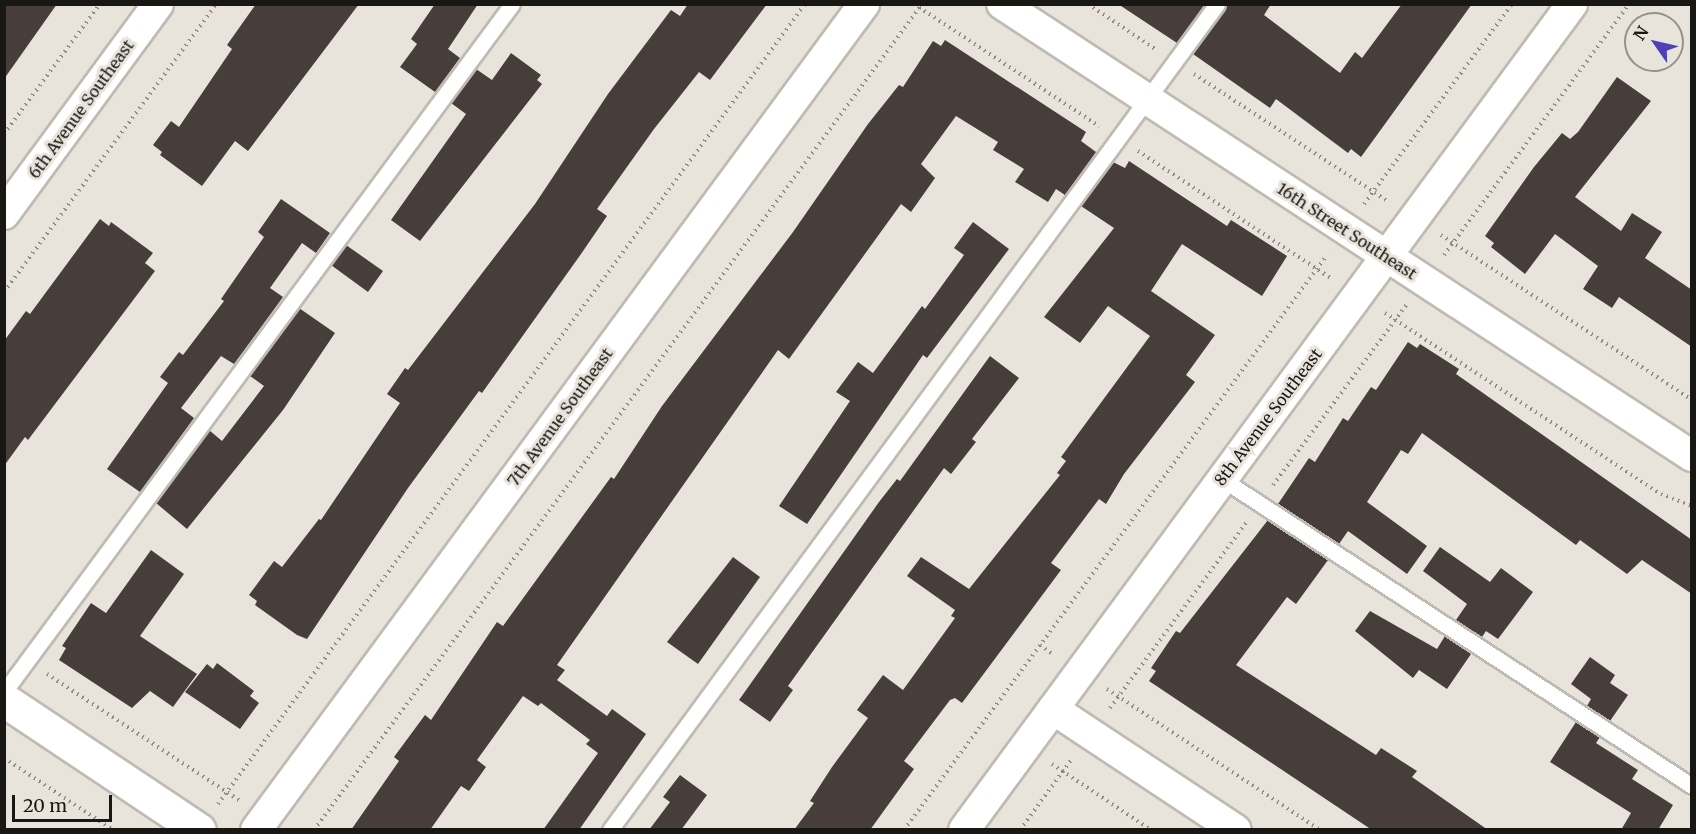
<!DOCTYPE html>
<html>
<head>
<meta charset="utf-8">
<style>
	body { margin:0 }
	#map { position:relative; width:1696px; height:834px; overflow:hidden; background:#e9e4db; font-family:Merriweather,serif }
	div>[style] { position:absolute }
	.building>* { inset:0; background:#473e3b }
	.path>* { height:4px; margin-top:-2px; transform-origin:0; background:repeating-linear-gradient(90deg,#8d8983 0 1.5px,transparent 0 6px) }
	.roads { filter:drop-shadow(2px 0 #c0bbb2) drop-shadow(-2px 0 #c0bbb2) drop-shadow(0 2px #c0bbb2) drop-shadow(0 -2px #c0bbb2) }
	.lane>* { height:15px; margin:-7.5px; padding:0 7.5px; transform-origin:7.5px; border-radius:7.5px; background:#fff }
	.street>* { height:30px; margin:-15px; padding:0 15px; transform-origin:15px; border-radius:15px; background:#fff }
	.secondary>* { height:33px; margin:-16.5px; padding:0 16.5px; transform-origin:16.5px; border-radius:16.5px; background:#fff }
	span { translate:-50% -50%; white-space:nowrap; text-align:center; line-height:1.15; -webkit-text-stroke:6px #e9e4db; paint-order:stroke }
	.street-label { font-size:16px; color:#191714 }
	.frame { position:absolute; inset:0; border:6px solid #191714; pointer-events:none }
	.north { position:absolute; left:1624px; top:12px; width:60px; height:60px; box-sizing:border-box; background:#e9e4db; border:2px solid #96928b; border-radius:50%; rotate:304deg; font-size:16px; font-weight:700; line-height:24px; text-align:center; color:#191714 }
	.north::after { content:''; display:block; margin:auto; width:21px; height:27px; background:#4e41b8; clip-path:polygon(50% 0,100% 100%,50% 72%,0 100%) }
	.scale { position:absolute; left:12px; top:795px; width:100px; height:27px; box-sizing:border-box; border:3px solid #191714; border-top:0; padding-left:8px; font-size:18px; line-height:21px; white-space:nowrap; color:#191714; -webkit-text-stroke:4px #e9e4db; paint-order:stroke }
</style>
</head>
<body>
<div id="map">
	<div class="building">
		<i style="clip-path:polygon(4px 4px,57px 4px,4px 79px)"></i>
		<i style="clip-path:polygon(256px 4px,359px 4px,248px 151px,235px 141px,202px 186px,160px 155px,162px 152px,153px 145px,171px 121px,179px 127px,232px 49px,227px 45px)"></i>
		<i style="clip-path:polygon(435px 4px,478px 4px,448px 49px,460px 58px,435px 92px,400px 67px,417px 44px,411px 39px)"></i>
		<i style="clip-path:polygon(688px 4px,767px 4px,710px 80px,699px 72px,654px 129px,597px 209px,607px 216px,581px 254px,482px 393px,479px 391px,408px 488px,307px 639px,297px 635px,255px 605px,257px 601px,249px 595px,274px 561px,282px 567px,319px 519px,321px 520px,400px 403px,387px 394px,405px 368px,408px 370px,535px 204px,608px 94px,671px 10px,680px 16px)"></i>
		<i style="clip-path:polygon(1118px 4px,1205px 4px,1177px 43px)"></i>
		<i style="clip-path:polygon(1227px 4px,1271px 4px,1264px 15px,1340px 73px,1355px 52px,1362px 58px,1402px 4px,1472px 4px,1361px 157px,1351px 149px,1348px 153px,1276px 99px,1270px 108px,1193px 54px)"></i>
		<i style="clip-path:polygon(945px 40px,1086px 132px,1081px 141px,1096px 152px,1065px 195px,1056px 189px,1048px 202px,1015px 182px,1024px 169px,993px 150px,998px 142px,956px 116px,921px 164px,935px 178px,911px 212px,901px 204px,789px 359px,778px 350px,557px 665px,565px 670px,557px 680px,607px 716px,612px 709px,646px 734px,579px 830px,543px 830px,598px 753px,586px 744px,590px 740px,541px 703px,538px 706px,523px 696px,477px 760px,486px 767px,469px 791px,461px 786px,430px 830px,351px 830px,399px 761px,394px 757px,425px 715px,431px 720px,497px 622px,503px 626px,611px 477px,614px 479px,662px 406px,793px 232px,868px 124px,899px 85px,903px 87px,933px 41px,941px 46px)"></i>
		<i style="clip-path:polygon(511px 53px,541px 75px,537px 80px,542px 84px,420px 241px,391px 220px,466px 114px,451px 103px,476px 69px,492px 80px)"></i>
		<i style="clip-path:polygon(1617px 77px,1651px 101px,1575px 197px,1621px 231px,1632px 213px,1662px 232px,1645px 258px,1692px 290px,1692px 347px,1619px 297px,1612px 308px,1583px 289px,1598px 266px,1555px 234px,1525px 274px,1491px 247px,1494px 243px,1485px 236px,1534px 167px,1562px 133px,1570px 139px,1578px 132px)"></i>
		<i style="clip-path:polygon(1129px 161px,1227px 226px,1231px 220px,1287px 256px,1262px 296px,1182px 244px,1151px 291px,1215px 335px,1186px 375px,1195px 382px,1124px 474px,1106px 504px,1099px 499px,1051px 563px,1061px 570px,962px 703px,955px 698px,950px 700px,904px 761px,914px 769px,870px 830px,794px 830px,814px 803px,810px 801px,832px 767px,868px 718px,857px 710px,883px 675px,903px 690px,955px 618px,951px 616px,955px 610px,907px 576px,921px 557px,969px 589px,1060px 475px,1057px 473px,1066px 461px,1061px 457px,1150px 336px,1108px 306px,1080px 343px,1044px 317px,1114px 228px,1081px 206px,1113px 162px,1125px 168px)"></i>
		<i style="clip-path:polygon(281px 199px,330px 233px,316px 253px,302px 243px,270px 288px,283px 297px,234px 364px,221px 356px,181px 408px,194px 418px,140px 492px,107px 469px,168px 383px,160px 377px,179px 352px,183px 355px,224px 301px,221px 299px,264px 237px,258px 232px)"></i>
		<i style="clip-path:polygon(100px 219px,109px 226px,111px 222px,153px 253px,145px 263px,155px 271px,28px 440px,25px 437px,4px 466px,4px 341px,26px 311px,30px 314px)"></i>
		<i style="clip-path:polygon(973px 222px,1009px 249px,927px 358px,923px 355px,807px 524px,779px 506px,850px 401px,836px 392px,858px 362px,873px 373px,922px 306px,925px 309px,964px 255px,954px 248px)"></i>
		<i style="clip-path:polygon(346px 245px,383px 271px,368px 292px,331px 265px)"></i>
		<i style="clip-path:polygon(299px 308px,335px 333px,283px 410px,187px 529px,156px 503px,209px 430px,222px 441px,264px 386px,250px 376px)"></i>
		<i style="clip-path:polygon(1408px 342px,1417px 348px,1420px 344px,1459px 369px,1456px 374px,1692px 540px,1692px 594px,1642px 560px,1627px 574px,1580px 540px,1576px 545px,1422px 433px,1408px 454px,1401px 450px,1367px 502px,1427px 546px,1407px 574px,1348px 531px,1339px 544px,1278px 504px,1309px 458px,1315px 462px,1343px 418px,1348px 421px,1371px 387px,1376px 390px)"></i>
		<i style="clip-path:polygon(990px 356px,1019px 378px,972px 439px,976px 442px,951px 474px,944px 468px,788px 686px,793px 690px,770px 722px,739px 700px,879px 502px,897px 479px,900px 481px)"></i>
		<i style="clip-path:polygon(1268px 520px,1328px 560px,1296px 604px,1287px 597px,1236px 665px,1376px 755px,1381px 748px,1417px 771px,1412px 777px,1488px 830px,1372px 830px,1149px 681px,1156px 671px,1151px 668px,1176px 631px,1180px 633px)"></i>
		<i style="clip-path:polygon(1440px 547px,1490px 582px,1501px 568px,1533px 592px,1498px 639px,1486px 631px,1482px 637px,1456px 620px,1467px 604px,1423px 571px)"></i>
		<i style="clip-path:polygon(151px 550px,184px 574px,140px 636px,197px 674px,173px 707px,150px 691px,132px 708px,59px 660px,66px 648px,62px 646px,91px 603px,106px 613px)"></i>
		<i style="clip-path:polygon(733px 557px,760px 577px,698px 664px,667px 642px)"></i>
		<i style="clip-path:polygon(1370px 611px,1437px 649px,1445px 636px,1471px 654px,1447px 689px,1419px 670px,1413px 678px,1355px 631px)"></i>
		<i style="clip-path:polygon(1590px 657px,1615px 675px,1610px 683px,1628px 695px,1610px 721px,1587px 706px,1591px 699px,1571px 684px)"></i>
		<i style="clip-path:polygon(217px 663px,254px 691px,250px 696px,259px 703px,240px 729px,185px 692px,207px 664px,213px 669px)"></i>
		<i style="clip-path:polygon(1576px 722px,1600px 737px,1596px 743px,1638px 770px,1632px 779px,1673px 805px,1658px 830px,1621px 830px,1631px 813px,1550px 762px)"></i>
		<i style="clip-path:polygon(680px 775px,707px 795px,681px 830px,649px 830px,670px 802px,663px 797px)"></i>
	</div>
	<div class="path">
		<i style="left:914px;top:4px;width:222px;rotate:33.4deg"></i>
		<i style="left:1088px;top:4px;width:81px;rotate:33.9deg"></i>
		<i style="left:1194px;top:74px;width:233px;rotate:33.3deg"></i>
		<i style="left:4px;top:134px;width:162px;rotate:-53.6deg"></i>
		<i style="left:1138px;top:151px;width:232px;rotate:33.4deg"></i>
		<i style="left:1364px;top:204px;width:249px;rotate:-53.5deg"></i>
		<i style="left:1441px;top:235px;width:300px;rotate:33.3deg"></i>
		<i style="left:1444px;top:255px;width:312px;rotate:-53.6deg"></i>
		<i style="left:4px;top:292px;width:358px;rotate:-53.6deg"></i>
		<i style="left:1385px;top:313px;width:330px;rotate:33.3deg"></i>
		<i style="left:1661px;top:494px;width:33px;rotate:21deg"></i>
		<i style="left:1273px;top:485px;width:224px;rotate:-53.5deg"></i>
		<i style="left:1040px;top:645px;width:17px;rotate:36deg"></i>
		<i style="left:47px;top:674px;width:230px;rotate:33.3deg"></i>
		<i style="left:1107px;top:689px;width:255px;rotate:33.5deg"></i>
		<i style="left:1110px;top:708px;width:230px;rotate:-53.7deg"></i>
		<i style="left:4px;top:758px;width:131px;rotate:33.4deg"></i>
		<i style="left:1052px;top:764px;width:119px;rotate:33.7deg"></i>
		<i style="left:218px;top:804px;width:992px;rotate:-53.73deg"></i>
		<i style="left:314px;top:830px;width:1026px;rotate:-53.64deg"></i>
		<i style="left:904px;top:830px;width:714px;rotate:-53.66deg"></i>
		<i style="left:1020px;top:830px;width:87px;rotate:-53.9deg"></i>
	</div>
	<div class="roads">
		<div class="lane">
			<i style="left:1222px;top:479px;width:561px;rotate:33.15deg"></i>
			<i style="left:4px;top:692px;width:855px;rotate:-53.56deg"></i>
			<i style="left:610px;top:830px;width:1025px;rotate:-53.69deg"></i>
		</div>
		<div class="street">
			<i style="left:1002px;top:4px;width:825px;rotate:33.23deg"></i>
			<i style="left:4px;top:214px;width:260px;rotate:-53.7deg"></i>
			<i style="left:1053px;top:709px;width:219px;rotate:33.5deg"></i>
			<i style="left:256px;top:830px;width:1026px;rotate:-53.64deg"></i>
			<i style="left:964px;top:830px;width:1026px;rotate:-53.64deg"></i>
		</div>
		<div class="secondary">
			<i style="left:4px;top:700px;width:234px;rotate:33.7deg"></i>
		</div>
	</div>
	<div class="street-label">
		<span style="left:81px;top:109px;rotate:-54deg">6th Avenue Southeast</span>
		<span style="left:1347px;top:231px;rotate:33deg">16th Street Southeast</span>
		<span style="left:560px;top:417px;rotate:-54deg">7th Avenue Southeast</span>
		<span style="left:1268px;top:417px;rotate:-53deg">8th Avenue Southeast</span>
	</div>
	<div class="frame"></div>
	<div class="north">N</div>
	<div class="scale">20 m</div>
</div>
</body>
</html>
